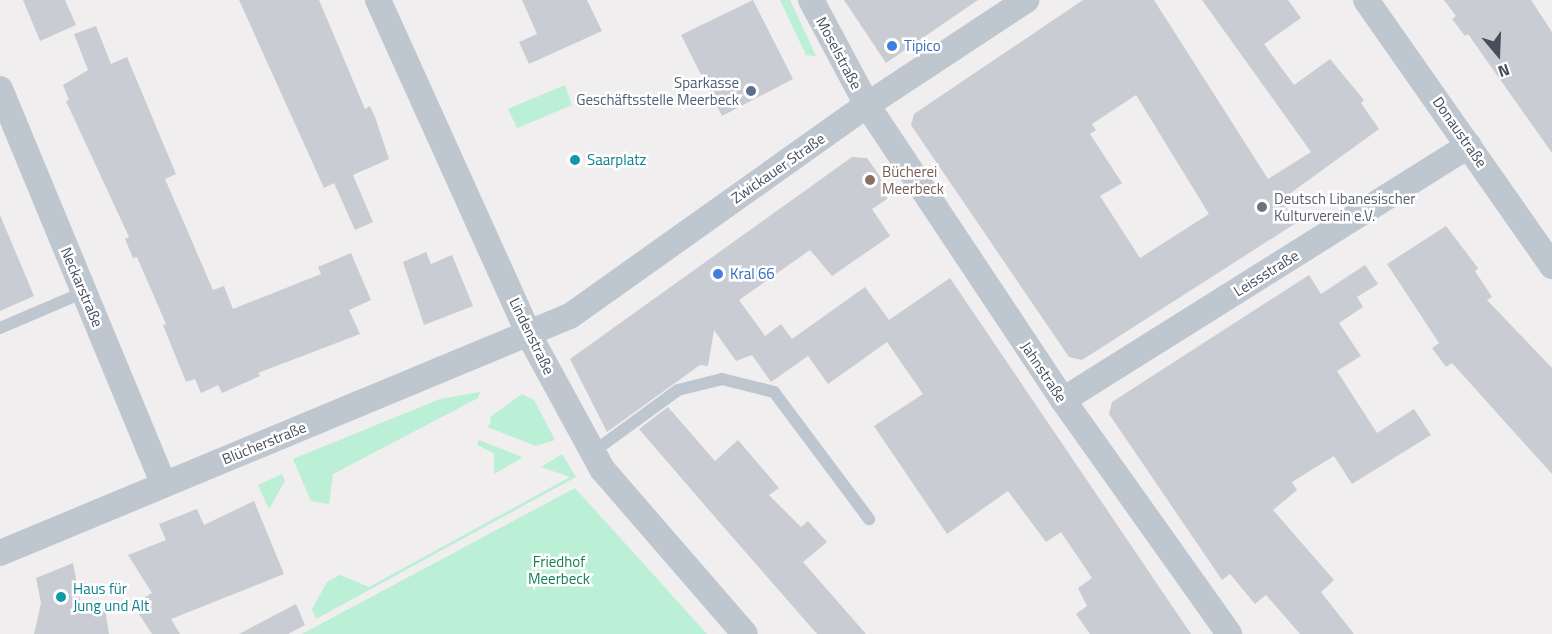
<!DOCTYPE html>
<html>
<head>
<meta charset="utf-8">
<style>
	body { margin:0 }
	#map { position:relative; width:1552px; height:634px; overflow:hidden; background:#f0eeee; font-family:"Titillium Web",sans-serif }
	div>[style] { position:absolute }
	.green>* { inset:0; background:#bbefd6 }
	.building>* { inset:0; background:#caccd3 }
	.lane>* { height:12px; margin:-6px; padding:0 6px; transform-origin:6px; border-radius:6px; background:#bec6d0 }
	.street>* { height:26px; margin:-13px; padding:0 13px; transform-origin:13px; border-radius:13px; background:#bec6d0 }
	.dots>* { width:16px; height:16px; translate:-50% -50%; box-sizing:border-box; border:3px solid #fff; border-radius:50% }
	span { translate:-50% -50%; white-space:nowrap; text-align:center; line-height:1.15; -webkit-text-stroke:5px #fff; paint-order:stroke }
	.shop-label { font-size:15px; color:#366cbe }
	.left { translate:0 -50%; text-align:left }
	.street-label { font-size:15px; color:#464e5b }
	.service-label { font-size:15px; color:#4e5e75 }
	.right { translate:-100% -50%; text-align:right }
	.culture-label { font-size:15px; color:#0d838f }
	.education-label { font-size:15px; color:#785e54 }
	.worship-label { font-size:15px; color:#5b616d }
	.park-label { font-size:15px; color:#157e57 }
	.north { position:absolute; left:1468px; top:24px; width:60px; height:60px; -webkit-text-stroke:4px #fff; paint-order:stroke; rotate:161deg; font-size:16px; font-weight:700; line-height:24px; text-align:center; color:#464e5b }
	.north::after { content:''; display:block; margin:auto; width:21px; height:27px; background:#464e5b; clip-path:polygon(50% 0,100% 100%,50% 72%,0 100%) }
</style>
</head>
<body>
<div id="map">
	<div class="green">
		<i style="clip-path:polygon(780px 0,790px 0,816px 56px,806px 55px)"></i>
		<i style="clip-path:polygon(565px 85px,572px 105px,517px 128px,508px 109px)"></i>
		<i style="clip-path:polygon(480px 392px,478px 398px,333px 474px,329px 504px,311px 501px,293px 459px,440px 399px)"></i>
		<i style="clip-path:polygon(522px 394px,534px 400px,555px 440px,536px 446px,487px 427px,491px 423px,490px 417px)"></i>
		<i style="clip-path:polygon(479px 440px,522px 457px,522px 458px,494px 474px,494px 453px,477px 445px)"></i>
		<i style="clip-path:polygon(562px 454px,576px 477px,316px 619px,301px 583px,312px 609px,327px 582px,340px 575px,369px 587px,570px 477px,541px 467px)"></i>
		<i style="clip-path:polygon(282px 474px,285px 481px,269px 509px,272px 516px,258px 485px)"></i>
		<i style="clip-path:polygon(575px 488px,707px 634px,302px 634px)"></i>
	</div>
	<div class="building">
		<i style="clip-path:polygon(23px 0,65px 0,76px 25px,40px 41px)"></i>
		<i style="clip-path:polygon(239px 0,319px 0,365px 109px,370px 106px,375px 117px,389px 159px,353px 175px,373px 222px,355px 230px,334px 183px,324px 188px)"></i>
		<i style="clip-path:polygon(522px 0,587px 0,602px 31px,529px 64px,519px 42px,537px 34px)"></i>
		<i style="clip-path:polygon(753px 0,793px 79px,722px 116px,681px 35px)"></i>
		<i style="clip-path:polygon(844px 0,978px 0,886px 63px)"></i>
		<i style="clip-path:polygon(evenodd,1083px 0,1154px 0,1268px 179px,1311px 152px,1202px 0,1288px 0,1301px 18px,1264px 44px,1294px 85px,1330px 59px,1364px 100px,1361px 103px,1379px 129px,1281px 200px,1296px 223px,1082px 360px,1069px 357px,911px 125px,914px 114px,1083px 0,1136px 95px,1209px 214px,1140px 258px,1100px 196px,1122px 183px,1090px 134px,1096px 130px,1092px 124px,1136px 95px)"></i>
		<i style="clip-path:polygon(1444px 0,1531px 0,1552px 32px,1552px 153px,1468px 34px,1465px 36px,1452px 19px,1456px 16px)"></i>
		<i style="clip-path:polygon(96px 26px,111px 64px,127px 57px,176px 174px,165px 179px,213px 290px,224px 286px,233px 309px,321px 274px,318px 267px,351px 253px,371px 300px,349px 310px,360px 334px,258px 373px,260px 376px,222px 393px,218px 385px,201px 393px,195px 379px,186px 382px,163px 325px,166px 324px,137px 257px,133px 258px,125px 239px,129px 237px,66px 101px,69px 100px,63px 85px,88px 70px,74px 34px)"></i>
		<i style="clip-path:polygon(852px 157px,867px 158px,893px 195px,872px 209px,890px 236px,832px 276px,810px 250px,739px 300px,765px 336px,781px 324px,792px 339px,865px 287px,889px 320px,950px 278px,1191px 634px,1090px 634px,1076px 614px,1087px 606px,1078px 588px,1092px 578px,1061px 532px,1046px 542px,1008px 491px,947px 534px,874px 426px,923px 394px,887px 342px,828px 384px,808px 356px,771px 382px,752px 355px,736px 361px,714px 330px,708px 366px,700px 365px,607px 432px,570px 359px)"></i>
		<i style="clip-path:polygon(0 215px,34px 296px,0 311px)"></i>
		<i style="clip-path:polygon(1446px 226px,1478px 268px,1475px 271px,1492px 297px,1487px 300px,1552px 368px,1552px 474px,1452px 363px,1446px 367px,1432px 348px,1439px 343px,1387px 264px)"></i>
		<i style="clip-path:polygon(426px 252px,431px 264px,452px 255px,473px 306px,424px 325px,403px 262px)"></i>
		<i style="clip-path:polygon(1365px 265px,1378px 284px,1357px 297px,1363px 307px,1339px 323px,1361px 356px,1337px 371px,1377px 433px,1414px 409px,1431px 435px,1352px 484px,1334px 456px,1292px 482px,1297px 490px,1273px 510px,1334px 580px,1321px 592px,1354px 634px,1300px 634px,1266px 595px,1255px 604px,1230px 574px,1222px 580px,1109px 414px,1112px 402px,1309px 275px,1321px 294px)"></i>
		<i style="clip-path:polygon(668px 407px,715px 461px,738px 440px,779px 488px,769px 495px,801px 527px,808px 521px,827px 542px,803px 562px,866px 634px,817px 634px,721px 524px,639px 429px)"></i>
		<i style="clip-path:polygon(254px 501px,284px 574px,171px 619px,180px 634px,152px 634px,133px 605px,152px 593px,128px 555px,166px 540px,159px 524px,197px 509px,204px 525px)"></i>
		<i style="clip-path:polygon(73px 563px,81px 604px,105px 609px,109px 634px,34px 634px,41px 603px,36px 578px)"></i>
		<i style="clip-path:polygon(296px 604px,305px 625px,288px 634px,239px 634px)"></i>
	</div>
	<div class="lane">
		<i style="left:0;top:328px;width:91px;rotate:-23.2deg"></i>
		<i style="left:593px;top:452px;width:105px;rotate:-36.1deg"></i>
		<i style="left:678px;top:390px;width:45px;rotate:-14deg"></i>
		<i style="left:722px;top:379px;width:54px;rotate:14deg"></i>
		<i style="left:774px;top:392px;width:159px;rotate:53.2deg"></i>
	</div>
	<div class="street">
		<i style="left:378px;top:0;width:367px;rotate:65.7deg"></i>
		<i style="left:529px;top:335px;width:153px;rotate:61.4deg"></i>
		<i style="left:602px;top:469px;width:218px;rotate:49.1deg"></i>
		<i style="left:811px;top:0;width:119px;rotate:61.9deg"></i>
		<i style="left:867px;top:105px;width:354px;rotate:56.4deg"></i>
		<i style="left:1063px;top:400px;width:287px;rotate:54.6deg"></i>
		<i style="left:1366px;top:0;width:325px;rotate:55deg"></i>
		<i style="left:0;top:89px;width:428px;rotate:67.5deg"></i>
		<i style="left:1063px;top:400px;width:479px;rotate:-32.1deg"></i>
		<i style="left:0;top:553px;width:617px;rotate:-22.58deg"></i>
		<i style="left:570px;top:316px;width:364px;rotate:-35.4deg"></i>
		<i style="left:867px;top:105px;width:191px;rotate:-33.4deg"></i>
	</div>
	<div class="dots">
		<i style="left:892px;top:46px;background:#3f7fe0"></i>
		<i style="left:751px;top:91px;background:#5c6f8a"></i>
		<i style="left:575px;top:160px;background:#0f9aa8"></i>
		<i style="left:870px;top:180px;background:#8d6e63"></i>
		<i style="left:1262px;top:207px;background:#6b7280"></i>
		<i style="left:718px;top:274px;background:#3f7fe0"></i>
		<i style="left:61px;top:597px;background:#0f9aa8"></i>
	</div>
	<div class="shop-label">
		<span class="left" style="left:904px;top:46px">Tipico</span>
		<span class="left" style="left:730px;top:274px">Kral 66</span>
	</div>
	<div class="street-label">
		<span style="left:839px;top:53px;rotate:62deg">Moselstraße</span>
		<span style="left:1460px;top:132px;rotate:55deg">Donaustraße</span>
		<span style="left:778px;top:168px;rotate:-35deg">Zwickauer Straße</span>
		<span style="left:1266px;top:273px;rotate:-32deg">Leissstraße</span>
		<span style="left:82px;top:287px;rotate:67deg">Neckarstraße</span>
		<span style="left:532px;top:336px;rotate:64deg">Lindenstraße</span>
		<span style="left:1044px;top:372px;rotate:56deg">Jahnstraße</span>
		<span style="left:264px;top:443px;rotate:-22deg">Blücherstraße</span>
	</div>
	<div class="service-label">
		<span class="right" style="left:739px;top:91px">Sparkasse<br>Geschäftsstelle Meerbeck</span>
	</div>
	<div class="culture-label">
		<span class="left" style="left:587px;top:160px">Saarplatz</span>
		<span class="left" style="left:73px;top:597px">Haus für<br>Jung und Alt</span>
	</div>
	<div class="education-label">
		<span class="left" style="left:882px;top:180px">Bücherei<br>Meerbeck</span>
	</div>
	<div class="worship-label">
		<span class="left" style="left:1274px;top:207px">Deutsch Libanesischer<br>Kulturverein e.V.</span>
	</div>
	<div class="park-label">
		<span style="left:559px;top:570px">Friedhof<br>Meerbeck</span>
	</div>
	<div class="north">N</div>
</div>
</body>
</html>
